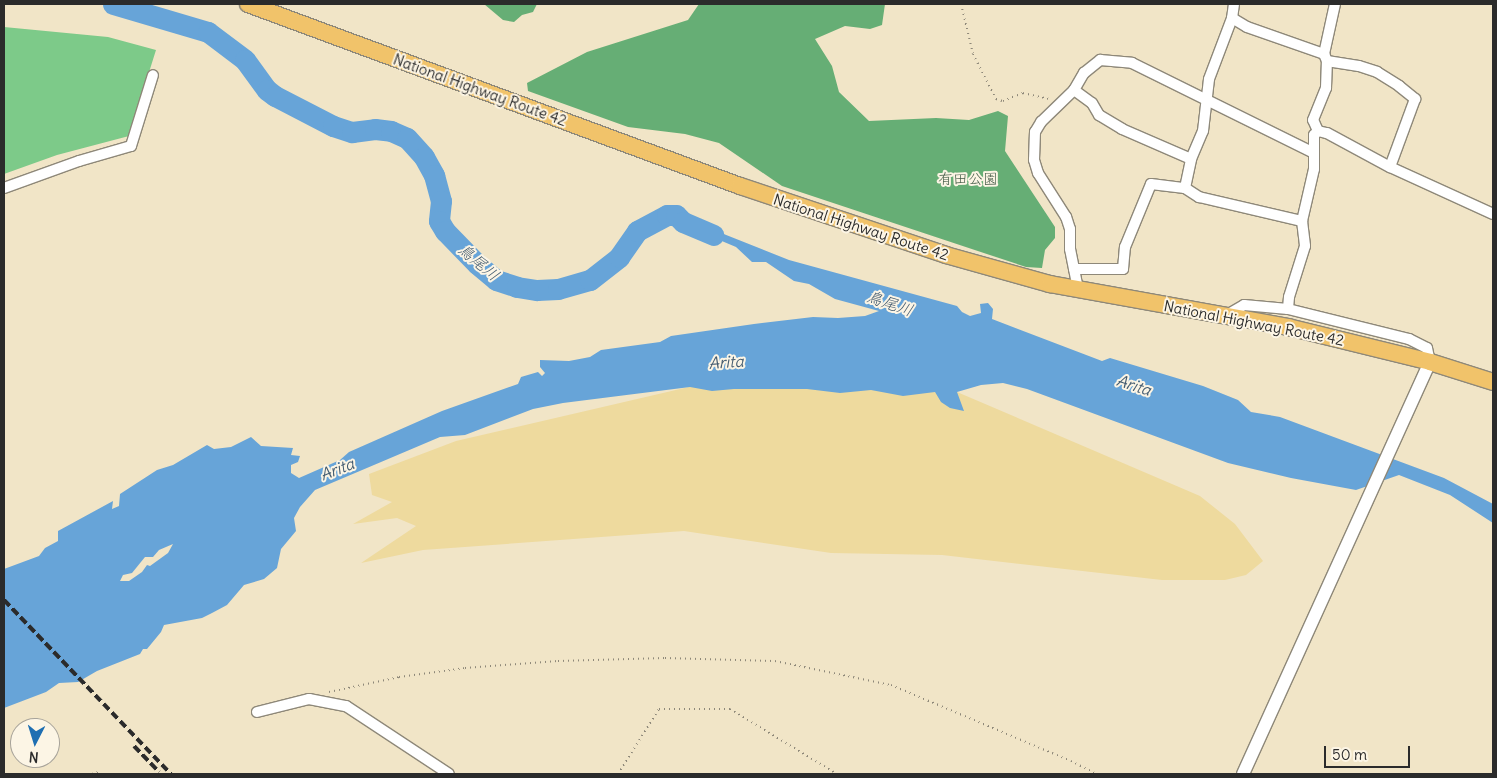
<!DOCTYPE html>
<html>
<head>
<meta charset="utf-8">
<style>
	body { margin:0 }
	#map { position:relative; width:1497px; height:778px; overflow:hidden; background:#f1e5c7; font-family:Delius,"Klee One",sans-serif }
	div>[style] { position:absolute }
	.green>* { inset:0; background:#7dca89 }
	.forest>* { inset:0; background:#66ae75 }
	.sand>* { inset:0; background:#eeda9e }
	.water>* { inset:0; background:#67a4d8 }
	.river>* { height:21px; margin:-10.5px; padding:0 10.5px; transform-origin:10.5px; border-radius:10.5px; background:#67a4d8 }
	.path>* { height:2px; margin-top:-1px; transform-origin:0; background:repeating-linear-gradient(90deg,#8e8879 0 1px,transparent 0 5px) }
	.roads { filter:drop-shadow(1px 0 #8e8879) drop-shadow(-1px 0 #8e8879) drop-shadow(0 1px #8e8879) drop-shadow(0 -1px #8e8879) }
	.minor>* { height:10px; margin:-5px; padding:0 5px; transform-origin:5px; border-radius:5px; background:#fff }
	.tertiary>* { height:12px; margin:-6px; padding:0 6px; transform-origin:6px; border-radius:6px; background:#fff }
	.trunk>* { height:16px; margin:-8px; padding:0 8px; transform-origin:8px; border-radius:8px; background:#f1c36a }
	.rail>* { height:4px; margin-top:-2px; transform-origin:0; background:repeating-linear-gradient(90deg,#2b2b2b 0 8px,transparent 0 12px) }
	span { translate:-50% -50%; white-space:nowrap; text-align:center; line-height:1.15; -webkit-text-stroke:4px #fcf5e5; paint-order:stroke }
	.street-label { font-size:15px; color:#2b2b2b }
	.park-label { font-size:15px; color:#445b47 }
	.water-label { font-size:16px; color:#435b70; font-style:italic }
	.frame { position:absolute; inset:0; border:5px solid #2b2b2b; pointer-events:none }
	.north { position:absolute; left:10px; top:718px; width:50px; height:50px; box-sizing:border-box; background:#fcf5e5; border:1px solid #a8a49b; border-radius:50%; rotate:185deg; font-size:14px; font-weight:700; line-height:20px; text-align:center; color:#2b2b2b }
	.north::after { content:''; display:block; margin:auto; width:18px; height:22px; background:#1f6fb2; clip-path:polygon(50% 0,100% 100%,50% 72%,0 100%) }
	.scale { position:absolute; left:1324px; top:746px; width:86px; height:22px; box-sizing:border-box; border:2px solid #2b2b2b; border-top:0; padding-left:6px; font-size:15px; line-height:18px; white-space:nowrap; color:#2b2b2b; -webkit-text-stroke:4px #fcf5e5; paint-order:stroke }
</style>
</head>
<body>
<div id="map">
	<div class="green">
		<i style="clip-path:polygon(4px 27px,108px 37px,156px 50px,129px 136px,57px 155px,4px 174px)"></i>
	</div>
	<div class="forest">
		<i style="clip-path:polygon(484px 4px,537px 4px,533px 12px,522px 15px,514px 22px,503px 20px)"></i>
		<i style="clip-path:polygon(699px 4px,885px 4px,882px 25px,870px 29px,845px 26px,815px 39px,832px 66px,839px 92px,869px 121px,936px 118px,969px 120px,998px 111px,1008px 116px,1005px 151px,1055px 227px,1055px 238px,1045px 250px,1042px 268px,1026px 267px,782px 186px,719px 143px,685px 134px,628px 127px,528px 91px,527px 83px,587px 52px,688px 20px)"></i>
	</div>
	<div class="sand">
		<i style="clip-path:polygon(766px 369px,957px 392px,1200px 496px,1235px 524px,1263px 561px,1246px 575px,1225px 580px,1162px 580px,942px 555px,831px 553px,684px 531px,423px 550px,361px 563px,416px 526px,397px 518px,353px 524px,392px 502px,372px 495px,369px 474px,456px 441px)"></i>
	</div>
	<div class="water">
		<i style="clip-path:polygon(evenodd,696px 223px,789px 260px,957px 306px,962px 312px,970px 316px,981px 313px,980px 304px,988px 303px,993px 309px,992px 319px,1102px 361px,1110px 358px,1203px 386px,1238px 400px,1251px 412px,1280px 417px,1444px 478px,1493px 504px,1493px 523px,1450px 495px,1399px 475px,1356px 490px,1291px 478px,1228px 463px,1027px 389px,1003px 383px,981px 385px,957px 392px,964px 411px,950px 408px,941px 402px,935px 392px,903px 396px,871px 390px,840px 393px,807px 389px,734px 389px,712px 391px,690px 387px,563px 403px,533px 409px,465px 435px,440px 437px,315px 490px,300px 507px,294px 518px,296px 531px,281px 549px,277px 568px,264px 579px,244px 585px,227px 605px,212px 613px,202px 618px,164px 625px,161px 632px,147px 649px,143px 649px,140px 654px,97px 671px,78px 682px,59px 683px,46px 692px,4px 708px,4px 569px,39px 556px,45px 548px,58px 541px,58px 531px,113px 501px,112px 509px,119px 506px,120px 494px,157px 470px,173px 465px,207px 445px,214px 449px,231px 447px,251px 437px,261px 446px,293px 448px,291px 455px,300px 456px,298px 462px,291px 465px,291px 473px,299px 478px,340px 460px,349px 452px,442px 411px,518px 384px,521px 377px,538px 372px,542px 376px,545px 373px,540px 367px,540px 360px,569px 361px,590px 357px,601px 350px,660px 342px,671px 336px,754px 324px,813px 317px,838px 318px,865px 316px,879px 311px,835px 299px,809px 284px,794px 281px,766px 262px,752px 262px,736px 247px,717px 239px,700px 238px,685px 224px,696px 223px,173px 544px,168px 553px,150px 566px,147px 565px,142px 572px,129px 581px,120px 581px,123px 575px,132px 573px,145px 557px,153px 557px,159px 550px,173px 544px)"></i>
	</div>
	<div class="river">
		<i style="left:113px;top:4px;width:99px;rotate:16.4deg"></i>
		<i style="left:208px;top:32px;width:46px;rotate:37.1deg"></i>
		<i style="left:245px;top:60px;width:37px;rotate:54deg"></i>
		<i style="left:267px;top:90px;width:10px;rotate:37deg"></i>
		<i style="left:275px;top:96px;width:65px;rotate:27.3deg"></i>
		<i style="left:333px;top:126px;width:20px;rotate:18deg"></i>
		<i style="left:352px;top:132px;width:23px;rotate:-7deg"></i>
		<i style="left:375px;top:129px;width:16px;rotate:7deg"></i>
		<i style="left:391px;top:131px;width:17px;rotate:24deg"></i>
		<i style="left:407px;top:138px;width:25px;rotate:48deg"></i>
		<i style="left:424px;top:157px;width:21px;rotate:61deg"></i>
		<i style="left:434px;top:175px;width:27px;rotate:75deg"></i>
		<i style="left:441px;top:201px;width:20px;rotate:96deg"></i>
		<i style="left:439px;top:221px;width:12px;rotate:59deg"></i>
		<i style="left:445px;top:231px;width:46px;rotate:45.9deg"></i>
		<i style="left:477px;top:264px;width:25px;rotate:40deg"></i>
		<i style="left:496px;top:280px;width:22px;rotate:18deg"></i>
		<i style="left:517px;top:287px;width:20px;rotate:9deg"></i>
		<i style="left:537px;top:290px;width:21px;rotate:-3deg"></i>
		<i style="left:558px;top:289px;width:33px;rotate:-16deg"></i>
		<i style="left:590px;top:280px;width:37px;rotate:-38deg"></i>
		<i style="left:619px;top:257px;width:32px;rotate:-55deg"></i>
		<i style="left:637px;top:231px;width:34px;rotate:-28deg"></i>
		<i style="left:667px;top:215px;width:9px"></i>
		<i style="left:676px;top:215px;width:10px;rotate:45deg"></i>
		<i style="left:683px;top:222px;width:33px;rotate:23deg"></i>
	</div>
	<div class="path">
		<i style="left:961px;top:4px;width:51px;rotate:76.5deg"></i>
		<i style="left:973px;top:54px;width:51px;rotate:62.9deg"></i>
		<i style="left:996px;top:99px;width:7px;rotate:16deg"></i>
		<i style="left:1003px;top:101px;width:22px;rotate:-22deg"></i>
		<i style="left:1023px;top:93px;width:27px;rotate:13deg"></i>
		<i style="left:329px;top:692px;width:72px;rotate:-12.1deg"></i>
		<i style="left:399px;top:677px;width:67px;rotate:-7.8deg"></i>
		<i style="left:465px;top:668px;width:93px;rotate:-4.3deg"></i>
		<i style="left:558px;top:661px;width:107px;rotate:-1.6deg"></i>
		<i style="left:665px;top:658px;width:110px;rotate:1.6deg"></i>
		<i style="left:775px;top:661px;width:118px;rotate:11.7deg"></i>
		<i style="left:891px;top:685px;width:195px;rotate:22.9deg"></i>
		<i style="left:1071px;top:761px;width:28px;rotate:27deg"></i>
		<i style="left:92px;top:774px;width:9px;rotate:-18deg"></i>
		<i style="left:618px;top:774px;width:77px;rotate:-57.8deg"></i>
		<i style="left:659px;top:709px;width:71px"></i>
		<i style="left:730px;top:709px;width:125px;rotate:31.3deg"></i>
	</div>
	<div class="roads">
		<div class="minor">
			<i style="left:1234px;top:4px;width:14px;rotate:98deg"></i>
			<i style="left:1232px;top:18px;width:17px;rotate:31deg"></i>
			<i style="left:1247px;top:27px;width:82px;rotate:19.3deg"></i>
			<i style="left:1324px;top:54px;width:8px;rotate:67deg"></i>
			<i style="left:1324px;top:54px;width:51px;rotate:-77.6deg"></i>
			<i style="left:1074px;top:90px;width:20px;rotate:-60deg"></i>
			<i style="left:1084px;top:73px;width:21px;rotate:-39deg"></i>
			<i style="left:1100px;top:60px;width:32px;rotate:5deg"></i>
			<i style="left:1132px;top:63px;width:203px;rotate:26.3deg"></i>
			<i style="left:1318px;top:131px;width:9px;rotate:13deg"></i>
			<i style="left:1327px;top:133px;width:72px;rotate:28.4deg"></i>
			<i style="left:1390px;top:167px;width:113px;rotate:24.5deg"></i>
			<i style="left:4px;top:188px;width:80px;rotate:-19.8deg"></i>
			<i style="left:79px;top:161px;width:54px;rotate:-16.1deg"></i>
			<i style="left:131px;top:146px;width:74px;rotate:-72.8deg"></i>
			<i style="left:1185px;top:188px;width:30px;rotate:-78deg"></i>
			<i style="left:1191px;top:159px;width:30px;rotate:-67deg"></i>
			<i style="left:1203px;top:131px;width:52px;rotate:-83.4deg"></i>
			<i style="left:1209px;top:79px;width:65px;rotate:-69.3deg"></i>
			<i style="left:1302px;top:221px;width:53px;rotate:-77deg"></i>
			<i style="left:1314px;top:169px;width:34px;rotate:-90deg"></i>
			<i style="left:1314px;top:135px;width:6px;rotate:-45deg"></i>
			<i style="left:1318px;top:131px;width:12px;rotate:-114deg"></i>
			<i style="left:1313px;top:120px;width:35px;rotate:-68deg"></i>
			<i style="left:1326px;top:88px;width:27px;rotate:-88deg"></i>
			<i style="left:1327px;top:61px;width:32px;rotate:9deg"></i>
			<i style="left:1359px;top:66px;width:19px;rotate:18deg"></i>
			<i style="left:1377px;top:72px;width:26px;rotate:32deg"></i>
			<i style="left:1399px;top:86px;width:21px;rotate:39deg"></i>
			<i style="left:1415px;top:99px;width:72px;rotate:110.2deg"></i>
			<i style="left:1074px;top:269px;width:49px"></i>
			<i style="left:1123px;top:269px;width:22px;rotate:-85deg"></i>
			<i style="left:1125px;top:247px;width:68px;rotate:-67.6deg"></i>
			<i style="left:1151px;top:184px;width:34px;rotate:7deg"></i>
			<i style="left:1185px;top:188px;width:17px;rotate:33deg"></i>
			<i style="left:1199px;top:197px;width:106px;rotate:13.1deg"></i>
			<i style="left:1302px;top:221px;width:25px;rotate:83deg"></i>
			<i style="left:1305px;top:246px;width:53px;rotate:107.4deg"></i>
			<i style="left:1289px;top:297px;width:12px;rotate:95deg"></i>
			<i style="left:1078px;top:289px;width:41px;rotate:-101.3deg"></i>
			<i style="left:1070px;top:249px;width:20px;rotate:-90deg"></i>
			<i style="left:1070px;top:229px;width:13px;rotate:-108deg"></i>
			<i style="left:1066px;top:217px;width:52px;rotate:-122.5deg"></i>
			<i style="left:1038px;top:173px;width:14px;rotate:-107deg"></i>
			<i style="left:1034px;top:160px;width:28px;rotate:-88deg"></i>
			<i style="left:1035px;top:132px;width:12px;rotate:-59deg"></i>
			<i style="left:1041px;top:122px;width:46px;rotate:-44.1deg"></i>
			<i style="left:1074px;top:90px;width:22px;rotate:36deg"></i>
			<i style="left:1092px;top:103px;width:14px;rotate:60deg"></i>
			<i style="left:1099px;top:115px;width:27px;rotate:31deg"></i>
			<i style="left:1122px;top:129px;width:75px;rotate:23.5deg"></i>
			<i style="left:1225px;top:316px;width:22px;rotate:-30deg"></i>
			<i style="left:1244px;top:305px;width:44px;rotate:5.2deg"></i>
			<i style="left:1288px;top:309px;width:125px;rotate:13.9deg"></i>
			<i style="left:1409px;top:339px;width:20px;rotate:27deg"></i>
			<i style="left:1427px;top:348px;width:14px;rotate:78deg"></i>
			<i style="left:257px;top:712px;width:54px;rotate:-14deg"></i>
			<i style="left:309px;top:699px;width:38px;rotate:11deg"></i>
			<i style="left:346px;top:706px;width:123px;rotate:33.4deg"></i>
		</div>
		<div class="tertiary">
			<i style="left:1243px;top:774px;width:452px;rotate:-65.6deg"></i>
		</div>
		<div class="trunk">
			<i style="left:248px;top:4px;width:525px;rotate:20.3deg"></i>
			<i style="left:740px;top:186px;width:217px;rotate:18.5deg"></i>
			<i style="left:946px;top:255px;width:108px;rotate:15.6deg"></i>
			<i style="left:1050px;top:284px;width:242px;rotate:10.2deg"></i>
			<i style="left:1288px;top:327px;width:146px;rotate:13.8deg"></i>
			<i style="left:1430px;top:362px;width:66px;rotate:17.6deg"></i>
		</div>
	</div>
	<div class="rail">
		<i style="left:4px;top:600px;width:241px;rotate:46.2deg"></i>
		<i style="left:134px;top:746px;width:36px;rotate:46deg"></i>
	</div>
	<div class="street-label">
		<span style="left:480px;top:90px;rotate:20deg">National Highway Route 42</span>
		<span style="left:861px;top:227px;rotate:18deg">National Highway Route 42</span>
		<span style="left:1254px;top:323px;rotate:11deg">National Highway Route 42</span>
	</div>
	<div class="park-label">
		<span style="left:968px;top:179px">有田公園</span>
	</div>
	<div class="water-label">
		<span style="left:479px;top:262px;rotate:40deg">鳥尾川</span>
		<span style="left:890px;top:303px;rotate:19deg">鳥尾川</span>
		<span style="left:726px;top:362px;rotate:-4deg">Arita</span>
		<span style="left:1134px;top:385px;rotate:18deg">Arita</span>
		<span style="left:337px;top:469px;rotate:-21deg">Arita</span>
	</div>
	<div class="frame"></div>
	<div class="north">N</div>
	<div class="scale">50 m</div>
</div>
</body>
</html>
